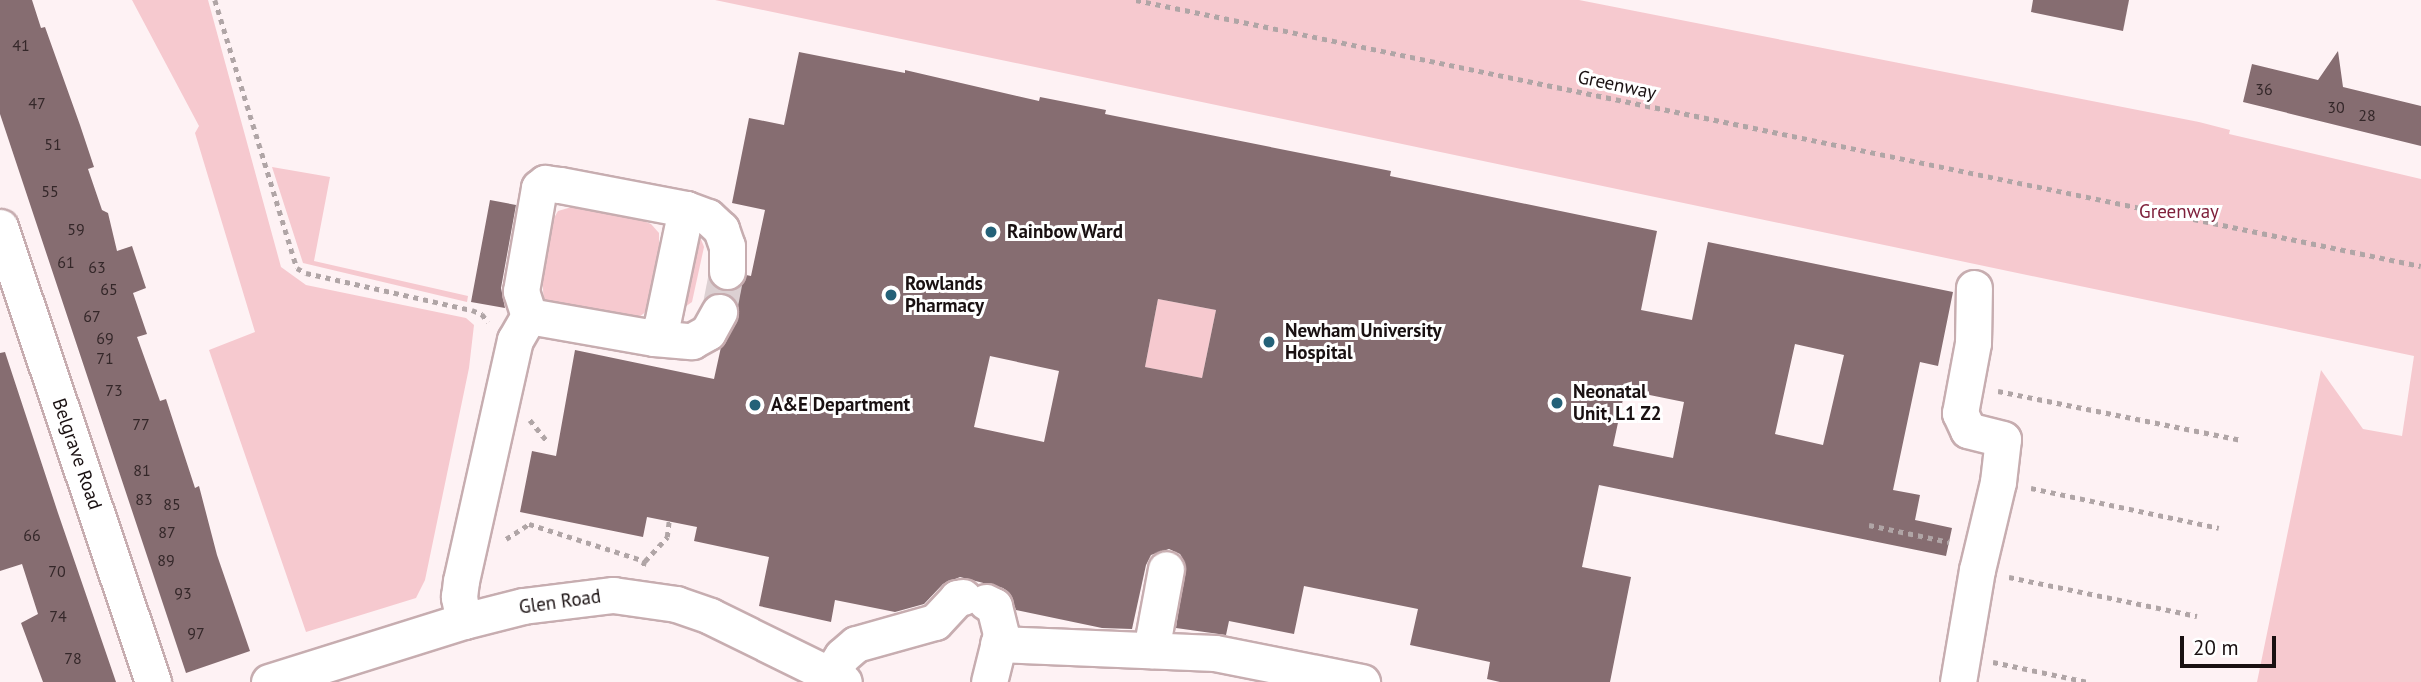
<!DOCTYPE html>
<html>
<head>
<meta charset="utf-8">
<style>
	body { margin:0 }
	#map { position:relative; width:2421px; height:682px; overflow:hidden; background:#fef2f4; font-family:"PT Sans",sans-serif }
	div>[style] { position:absolute }
	.green>* { inset:0; background:#f6c9cf }
	.building>* { inset:0; background:#866d71 }
	.minor-tunnel>* { height:35px; margin-top:-17.5px; transform-origin:0; background:repeating-linear-gradient(90deg,#dcd0d2 0 35px,transparent 0 53px) }
	.path>* { height:4.5px; margin-top:-2.25px; transform-origin:0; background:repeating-linear-gradient(90deg,#b0a5a6 0 5px,transparent 0 10px) }
	.roads { filter:drop-shadow(2px 0 #c7adb0) drop-shadow(-2px 0 #c7adb0) drop-shadow(0 2px #c7adb0) drop-shadow(0 -2px #c7adb0) }
	.minor>* { height:35px; margin:-17.5px; padding:0 17.5px; transform-origin:17.5px; border-radius:17.5px; background:#fff }
	.dots>* { width:19px; height:19px; translate:-50% -50%; box-sizing:border-box; border:4px solid #fff; border-radius:50% }
	span { translate:-50% -50%; white-space:nowrap; text-align:center; line-height:1.15; -webkit-text-stroke:6px #fff; paint-order:stroke }
	.number-label { font-size:16px; color:#342729 }
	.number-label span { -webkit-text-stroke-width:0 }
	.street-label { font-size:19px; color:#191011 }
	.park-label { font-size:19px; color:#7f203b }
	.poi-label { font-size:19px; color:#191011; font-weight:700 }
	.left { translate:0 -50%; text-align:left }
	.scale { position:absolute; left:2180px; top:636px; width:96px; height:32px; box-sizing:border-box; border:4px solid #191011; border-top:0; padding-left:9px; font-size:21px; line-height:24px; white-space:nowrap; color:#191011; -webkit-text-stroke:5px #fff; paint-order:stroke }
</style>
</head>
<body>
<div id="map">
	<div class="green">
		<i style="clip-path:polygon(132px 0,208px 0,281px 267px,306px 285px,466px 318px,474px 325px,469px 368px,425px 580px,416px 598px,306px 632px,209px 350px,255px 332px,195px 133px,199px 126px)"></i>
		<i style="clip-path:polygon(715px 0,1579px 0,2199px 122px,2230px 130px,2229px 134px,2421px 179px,2421px 682px,2257px 682px,2321px 370px,2363px 429px,2402px 436px,2414px 356px)"></i>
		<i style="clip-path:polygon(272px 167px,330px 177px,314px 261px,468px 296px,467px 302px,303px 263px)"></i>
		<i style="clip-path:polygon(575px 206px,629px 215px,651px 224px,659px 233px,659px 249px,647px 311px,639px 317px,621px 321px,544px 303px,541px 262px,547px 230px,558px 211px)"></i>
		<i style="clip-path:polygon(691px 233px,699px 234px,704px 247px,692px 302px,682px 309px)"></i>
		<i style="clip-path:polygon(1158px 299px,1216px 310px,1202px 378px,1145px 367px)"></i>
	</div>
	<div class="building">
		<i style="clip-path:polygon(0 0,32px 0,41px 28px,45px 27px,80px 125px,94px 167px,88px 169px,102px 210px,108px 213px,117px 251px,132px 246px,146px 288px,133px 293px,147px 334px,137px 337px,160px 401px,166px 399px,195px 488px,199px 486px,217px 555px,250px 651px,186px 673px,0 114px)"></i>
		<i style="clip-path:polygon(2033px 0,2129px 0,2123px 31px,2031px 12px)"></i>
		<i style="clip-path:polygon(2338px 51px,2343px 87px,2421px 106px,2421px 146px,2243px 102px,2252px 64px,2318px 80px)"></i>
		<i style="clip-path:polygon(evenodd,799px 52px,905px 73px,905px 70px,1039px 101px,1040px 97px,1106px 110px,1105px 114px,1391px 171px,1390px 176px,1657px 231px,1641px 310px,1692px 320px,1708px 242px,1953px 292px,1938px 366px,1920px 362px,1893px 490px,1920px 495px,1915px 520px,1952px 528px,1946px 556px,1599px 485px,1582px 567px,1631px 577px,1610px 682px,1500px 682px,1487px 679px,1490px 662px,1410px 645px,1418px 609px,1304px 586px,1294px 634px,1229px 621px,1226px 635px,1176px 628px,1185px 563px,1180px 554px,1169px 549px,1151px 555px,1146px 565px,1132px 629px,1102px 628px,1016px 610px,1010px 594px,1003px 588px,960px 577px,943px 584px,924px 604px,895px 612px,835px 600px,831px 622px,759px 606px,769px 557px,694px 541px,697px 527px,647px 517px,643px 537px,520px 512px,532px 451px,556px 456px,575px 350px,714px 379px,721px 347px,737px 322px,739px 311px,729px 295px,719px 292px,710px 294px,712px 284px,728px 291px,738px 288px,746px 275px,751px 276px,765px 210px,732px 203px,749px 118px,784px 125px,799px 52px,1158px 299px,1216px 310px,1202px 378px,1145px 367px,1158px 299px,799px 52px,1795px 344px,1844px 355px,1823px 445px,1775px 434px,1795px 344px,799px 52px,990px 356px,1059px 371px,1044px 442px,974px 427px,990px 356px,799px 52px,1625px 390px,1684px 402px,1673px 458px,1613px 446px,1625px 390px)"></i>
		<i style="clip-path:polygon(490px 200px,516px 205px,501px 288px,505px 308px,471px 302px)"></i>
		<i style="clip-path:polygon(5px 352px,58px 513px,116px 682px,43px 682px,21px 623px,38px 614px,22px 564px,0 571px,0 353px)"></i>
	</div>
	<div class="minor-tunnel">
		<i style="left:719px;top:312px;width:42px;rotate:-79deg"></i>
	</div>
	<div class="path">
		<i style="left:215px;top:0;width:280px;rotate:73deg"></i>
		<i style="left:297px;top:268px;width:10px;rotate:29deg"></i>
		<i style="left:306px;top:273px;width:170px;rotate:12.6deg"></i>
		<i style="left:472px;top:310px;width:11px;rotate:22deg"></i>
		<i style="left:482px;top:314px;width:10px;rotate:53deg"></i>
		<i style="left:1136px;top:0;width:1312px;rotate:11.7deg"></i>
		<i style="left:1998px;top:391px;width:247px;rotate:11.4deg"></i>
		<i style="left:530px;top:420px;width:27px;rotate:51deg"></i>
		<i style="left:2031px;top:488px;width:192px;rotate:12deg"></i>
		<i style="left:1869px;top:525px;width:82px;rotate:12deg"></i>
		<i style="left:506px;top:539px;width:27px;rotate:-33deg"></i>
		<i style="left:529px;top:524px;width:122px;rotate:17.7deg"></i>
		<i style="left:645px;top:561px;width:6px;rotate:108deg"></i>
		<i style="left:645px;top:561px;width:33px;rotate:-47deg"></i>
		<i style="left:667px;top:537px;width:16px;rotate:-83deg"></i>
		<i style="left:2009px;top:577px;width:192px;rotate:11.7deg"></i>
		<i style="left:1993px;top:662px;width:97px;rotate:11.9deg"></i>
	</div>
	<div class="roads">
		<div class="minor">
			<i style="left:686px;top:209px;width:23px;rotate:20deg"></i>
			<i style="left:708px;top:217px;width:18px;rotate:43deg"></i>
			<i style="left:721px;top:229px;width:18px;rotate:71deg"></i>
			<i style="left:727px;top:246px;width:25px;rotate:90deg"></i>
			<i style="left:0;top:227px;width:480px;rotate:71.4deg"></i>
			<i style="left:654px;top:338px;width:38px;rotate:5deg"></i>
			<i style="left:692px;top:341px;width:18px;rotate:-29deg"></i>
			<i style="left:708px;top:332px;width:23px;rotate:-61deg"></i>
			<i style="left:986px;top:602px;width:9px;rotate:27deg"></i>
			<i style="left:994px;top:606px;width:29px;rotate:76deg"></i>
			<i style="left:1001px;top:634px;width:49px;rotate:104deg"></i>
			<i style="left:464px;top:621px;width:25px;rotate:-102deg"></i>
			<i style="left:459px;top:597px;width:16px;rotate:-83deg"></i>
			<i style="left:461px;top:581px;width:247px;rotate:-77.4deg"></i>
			<i style="left:515px;top:340px;width:28px;rotate:-60deg"></i>
			<i style="left:529px;top:316px;width:26px;rotate:-108deg"></i>
			<i style="left:521px;top:291px;width:105px;rotate:-80.1deg"></i>
			<i style="left:539px;top:188px;width:8px;rotate:-40deg"></i>
			<i style="left:545px;top:183px;width:15px;rotate:8deg"></i>
			<i style="left:560px;top:185px;width:128px;rotate:10.8deg"></i>
			<i style="left:686px;top:209px;width:117px;rotate:101.8deg"></i>
			<i style="left:662px;top:324px;width:16px;rotate:120deg"></i>
			<i style="left:654px;top:338px;width:127px;rotate:-170deg"></i>
			<i style="left:998px;top:644px;width:217px;rotate:2.4deg"></i>
			<i style="left:1215px;top:653px;width:150px;rotate:11.2deg"></i>
			<i style="left:1151px;top:650px;width:82px;rotate:-79.5deg"></i>
			<i style="left:829px;top:676px;width:24px;rotate:-57deg"></i>
			<i style="left:842px;top:656px;width:18px;rotate:-41deg"></i>
			<i style="left:856px;top:644px;width:82px;rotate:-15.6deg"></i>
			<i style="left:935px;top:622px;width:33px;rotate:-47deg"></i>
			<i style="left:957px;top:598px;width:6px;rotate:-9deg"></i>
			<i style="left:269px;top:682px;width:204px;rotate:-17.4deg"></i>
			<i style="left:464px;top:621px;width:61px;rotate:-14.3deg"></i>
			<i style="left:523px;top:606px;width:91px;rotate:-7deg"></i>
			<i style="left:613px;top:595px;width:64px;rotate:8.1deg"></i>
			<i style="left:676px;top:604px;width:36px;rotate:19deg"></i>
			<i style="left:710px;top:616px;width:149px;rotate:26.2deg"></i>
			<i style="left:1958px;top:682px;width:114px;rotate:-80.4deg"></i>
			<i style="left:1977px;top:570px;width:90px;rotate:-76.6deg"></i>
			<i style="left:1998px;top:482px;width:43px;rotate:-83.4deg"></i>
			<i style="left:2003px;top:439px;width:36px;rotate:-166deg"></i>
			<i style="left:1968px;top:430px;width:19px;rotate:-115deg"></i>
			<i style="left:1960px;top:413px;width:71px;rotate:-79.5deg"></i>
			<i style="left:1973px;top:343px;width:55px;rotate:-89deg"></i>
		</div>
	</div>
	<div class="dots">
		<i style="left:991px;top:232px;background:#246178"></i>
		<i style="left:891px;top:295px;background:#246178"></i>
		<i style="left:1269px;top:342px;background:#246178"></i>
		<i style="left:1557px;top:403px;background:#246178"></i>
		<i style="left:755px;top:405px;background:#246178"></i>
	</div>
	<div class="number-label">
		<span style="left:21px;top:45px">41</span>
		<span style="left:2264px;top:89px">36</span>
		<span style="left:37px;top:103px">47</span>
		<span style="left:2336px;top:107px">30</span>
		<span style="left:2367px;top:115px">28</span>
		<span style="left:53px;top:144px">51</span>
		<span style="left:50px;top:191px">55</span>
		<span style="left:76px;top:229px">59</span>
		<span style="left:66px;top:262px">61</span>
		<span style="left:97px;top:267px">63</span>
		<span style="left:109px;top:289px">65</span>
		<span style="left:92px;top:316px">67</span>
		<span style="left:105px;top:338px">69</span>
		<span style="left:105px;top:358px">71</span>
		<span style="left:114px;top:390px">73</span>
		<span style="left:141px;top:424px">77</span>
		<span style="left:142px;top:470px">81</span>
		<span style="left:144px;top:499px">83</span>
		<span style="left:172px;top:504px">85</span>
		<span style="left:167px;top:532px">87</span>
		<span style="left:32px;top:535px">66</span>
		<span style="left:166px;top:560px">89</span>
		<span style="left:57px;top:571px">70</span>
		<span style="left:183px;top:593px">93</span>
		<span style="left:58px;top:616px">74</span>
		<span style="left:196px;top:633px">97</span>
		<span style="left:73px;top:658px">78</span>
	</div>
	<div class="street-label">
		<span style="left:1617px;top:85px;rotate:12deg">Greenway</span>
		<span style="left:77px;top:454px;rotate:71deg">Belgrave Road</span>
		<span style="left:560px;top:602px;rotate:-8deg">Glen Road</span>
	</div>
	<div class="park-label">
		<span style="left:2179px;top:212px">Greenway</span>
	</div>
	<div class="poi-label">
		<span class="left" style="left:1007px;top:232px">Rainbow Ward</span>
		<span class="left" style="left:905px;top:295px">Rowlands<br>Pharmacy</span>
		<span class="left" style="left:1285px;top:342px">Newham University<br>Hospital</span>
		<span class="left" style="left:1573px;top:403px">Neonatal<br>Unit, L1 Z2</span>
		<span class="left" style="left:771px;top:405px">A&amp;E Department</span>
	</div>
	<div class="scale">20 m</div>
</div>
</body>
</html>
